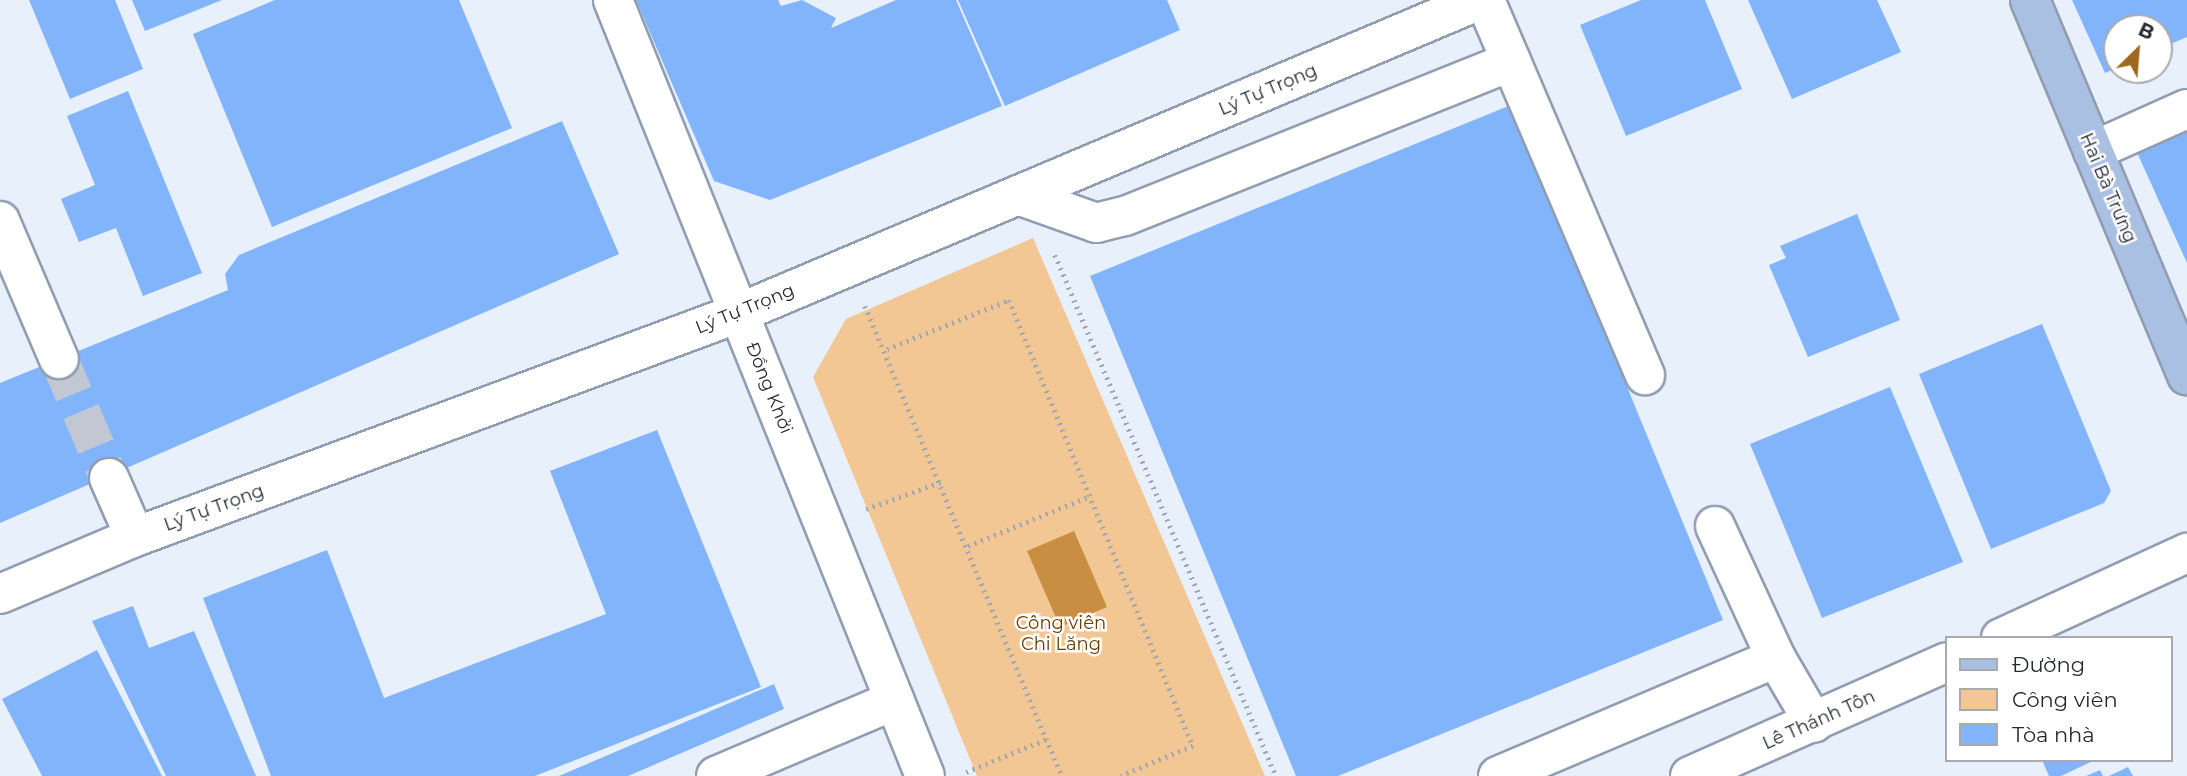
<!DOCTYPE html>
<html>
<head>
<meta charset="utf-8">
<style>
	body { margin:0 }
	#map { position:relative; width:2187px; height:776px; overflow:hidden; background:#e8f0fc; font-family:Montserrat,sans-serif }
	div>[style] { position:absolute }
	.green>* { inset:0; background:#f3c793 }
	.water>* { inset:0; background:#c88f42 }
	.building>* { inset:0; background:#82b4fb }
	.minor-tunnel>* { height:38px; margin-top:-19px; transform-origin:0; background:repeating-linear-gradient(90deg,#c1c8d3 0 38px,transparent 0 57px) }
	.path>* { height:4.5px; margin-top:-2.25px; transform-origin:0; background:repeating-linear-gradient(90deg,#a0a7b1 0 2px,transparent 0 7px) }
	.roads { filter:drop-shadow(2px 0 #919db0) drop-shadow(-2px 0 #919db0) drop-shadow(0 2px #919db0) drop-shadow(0 -2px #919db0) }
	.minor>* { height:38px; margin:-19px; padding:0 19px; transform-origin:19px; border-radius:19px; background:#fff }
	.major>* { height:38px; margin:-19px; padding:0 19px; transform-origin:19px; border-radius:19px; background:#a9c0e2 }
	span { translate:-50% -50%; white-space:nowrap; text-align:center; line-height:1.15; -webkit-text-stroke:5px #fff; paint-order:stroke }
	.street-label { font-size:18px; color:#252a31 }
	.park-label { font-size:18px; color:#664000 }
	.legend { position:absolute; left:1945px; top:636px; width:228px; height:126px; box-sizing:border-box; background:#fff; border:2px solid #a8aaad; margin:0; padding:9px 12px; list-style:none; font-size:21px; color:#252a31 }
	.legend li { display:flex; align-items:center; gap:14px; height:35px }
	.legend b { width:35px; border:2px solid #a8aaad }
	.north { position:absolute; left:2103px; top:14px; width:70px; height:70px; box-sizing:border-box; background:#fff; border:2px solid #a8aaad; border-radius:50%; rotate:25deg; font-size:19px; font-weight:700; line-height:28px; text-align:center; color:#252a31 }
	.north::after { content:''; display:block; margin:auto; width:24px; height:32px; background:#9c691f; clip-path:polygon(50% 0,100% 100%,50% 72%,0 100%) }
</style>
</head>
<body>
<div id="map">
	<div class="green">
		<i style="clip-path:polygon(1033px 238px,1265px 776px,977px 776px,813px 377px,846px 319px)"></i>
	</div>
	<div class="water">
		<i style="clip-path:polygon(1074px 531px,1107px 607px,1060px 627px,1027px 551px)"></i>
	</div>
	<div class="building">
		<i style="clip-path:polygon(29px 0,115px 0,143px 69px,70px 99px)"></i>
		<i style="clip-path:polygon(132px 0,222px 0,145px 31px)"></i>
		<i style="clip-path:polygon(275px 0,459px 0,512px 128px,272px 227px,193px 34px)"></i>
		<i style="clip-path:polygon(636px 0,778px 0,781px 6px,802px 0,836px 18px,831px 28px,896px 0,956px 0,1002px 106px,770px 200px,714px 181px)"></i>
		<i style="clip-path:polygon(958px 0,1167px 0,1180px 30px,1005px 106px)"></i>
		<i style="clip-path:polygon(1641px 0,1705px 0,1742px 89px,1626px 136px,1580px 25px)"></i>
		<i style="clip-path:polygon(1748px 0,1877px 0,1901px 52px,1792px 99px)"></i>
		<i style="clip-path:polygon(2072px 0,2187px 0,2187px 37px,2159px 49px,2159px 28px,2117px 28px,2117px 68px,2105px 73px)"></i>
		<i style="clip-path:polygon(128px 91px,202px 273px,143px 296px,116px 228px,79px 242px,61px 199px,95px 185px,67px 116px)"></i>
		<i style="clip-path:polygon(1511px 105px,1723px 620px,1338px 776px,1296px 776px,1090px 276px)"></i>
		<i style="clip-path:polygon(562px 121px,619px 254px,0 523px,0 383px,228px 290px,225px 274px,239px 255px)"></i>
		<i style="clip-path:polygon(2187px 125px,2187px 263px,2135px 148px)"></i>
		<i style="clip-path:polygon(1857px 214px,1900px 320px,1808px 357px,1769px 265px,1786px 258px,1780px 246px)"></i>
		<i style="clip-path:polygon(2042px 324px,2111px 491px,2104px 503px,1991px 549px,1919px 374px)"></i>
		<i style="clip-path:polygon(1890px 387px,1963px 562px,1822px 618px,1750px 444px)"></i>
		<i style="clip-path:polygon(657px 430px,761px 687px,535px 776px,271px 776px,203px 598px,327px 550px,384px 698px,606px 614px,550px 471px)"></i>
		<i style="clip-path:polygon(133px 606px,149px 648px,194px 631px,256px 776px,166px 776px,92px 621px)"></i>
		<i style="clip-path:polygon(97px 650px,162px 776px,42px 776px,2px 699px)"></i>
		<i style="clip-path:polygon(774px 684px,784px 709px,628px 776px,559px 776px)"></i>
		<i style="clip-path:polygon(2042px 760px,2095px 760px,2061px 776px,2049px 776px)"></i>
		<i style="clip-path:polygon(2128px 767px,2133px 776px,2109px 776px)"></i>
		<i style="clip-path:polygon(2100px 770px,2103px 776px,2086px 776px)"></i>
	</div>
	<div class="minor-tunnel">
		<i style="left:59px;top:359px;width:129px;rotate:67.2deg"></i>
	</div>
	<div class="path">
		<i style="left:1055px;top:255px;width:566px;rotate:67.01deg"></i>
		<i style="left:865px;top:306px;width:510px;rotate:67.26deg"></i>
		<i style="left:887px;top:349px;width:131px;rotate:-21.9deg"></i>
		<i style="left:1009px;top:300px;width:482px;rotate:67.6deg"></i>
		<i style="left:1193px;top:746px;width:78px;rotate:157.4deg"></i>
		<i style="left:866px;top:509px;width:80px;rotate:-19.8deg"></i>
		<i style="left:968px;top:546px;width:132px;rotate:-22.3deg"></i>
		<i style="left:966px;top:772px;width:87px;rotate:-22.2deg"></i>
	</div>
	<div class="roads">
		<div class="minor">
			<i style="left:613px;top:0;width:836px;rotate:68.1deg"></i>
			<i style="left:1485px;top:0;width:408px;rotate:66.9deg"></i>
			<i style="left:2093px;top:151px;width:103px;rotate:-24.1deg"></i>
			<i style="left:1018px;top:195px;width:83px;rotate:19.7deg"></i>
			<i style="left:1096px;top:223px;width:30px;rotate:-14deg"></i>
			<i style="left:1125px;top:216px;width:416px;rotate:-21.8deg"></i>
			<i style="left:0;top:221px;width:150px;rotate:66.9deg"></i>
			<i style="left:109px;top:478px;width:64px;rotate:66.2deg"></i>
			<i style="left:1715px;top:526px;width:145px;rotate:65.2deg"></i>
			<i style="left:0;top:594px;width:147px;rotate:-22.9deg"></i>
			<i style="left:135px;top:537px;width:644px;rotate:-20.35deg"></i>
			<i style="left:739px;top:313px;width:804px;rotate:-22.9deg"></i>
			<i style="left:2001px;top:638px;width:205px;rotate:-24.6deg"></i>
			<i style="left:716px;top:776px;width:194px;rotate:-23deg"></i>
			<i style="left:1498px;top:776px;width:302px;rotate:-23deg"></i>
			<i style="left:1776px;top:658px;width:75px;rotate:59.7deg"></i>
			<i style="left:1690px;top:776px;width:281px;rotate:-23.9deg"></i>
		</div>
		<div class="major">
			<i style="left:2030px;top:0;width:407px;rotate:67.3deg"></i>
		</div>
	</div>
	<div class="street-label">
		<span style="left:1268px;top:90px;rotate:-23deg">Lý Tự Trọng</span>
		<span style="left:2108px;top:188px;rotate:67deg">Hai Bà Trưng</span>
		<span style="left:745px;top:309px;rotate:-22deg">Lý Tự Trọng</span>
		<span style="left:769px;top:388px;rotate:68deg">Ðồng Khởi</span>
		<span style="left:214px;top:508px;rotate:-20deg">Lý Tự Trọng</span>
		<span style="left:1819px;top:720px;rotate:-24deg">Lê Thánh Tôn</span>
	</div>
	<div class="park-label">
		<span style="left:1061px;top:634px">Công viên<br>Chi Lăng</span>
	</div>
	<ul class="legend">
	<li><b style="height:9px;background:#a9c0e2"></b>Đường</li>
	<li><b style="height:19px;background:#f3c793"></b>Công viên</li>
	<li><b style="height:19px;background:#82b4fb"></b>Tòa nhà</li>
	</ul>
	<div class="north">B</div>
</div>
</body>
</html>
